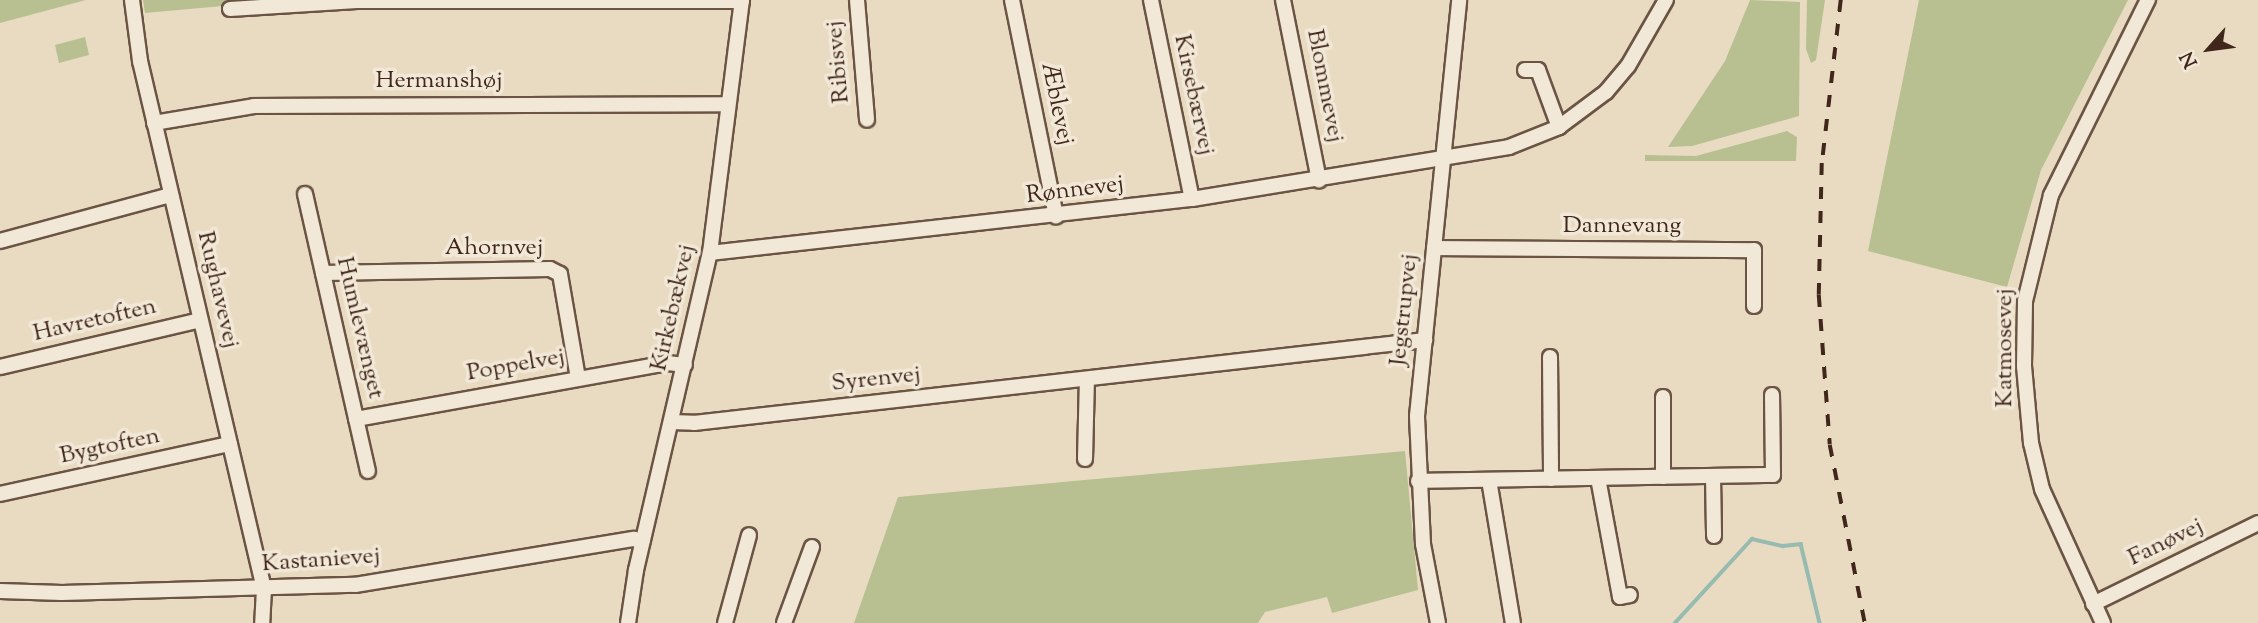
<!DOCTYPE html>
<html>
<head>
<meta charset="utf-8">
<style>
	body { margin:0 }
	#map { position:relative; width:2258px; height:623px; overflow:hidden; background:#e9dbc1; font-family:"Sorts Mill Goudy",serif }
	div>[style] { position:absolute }
	.green>* { inset:0; background:#b8c092 }
	.stream>* { height:3.5px; margin:-1.75px; padding:0 1.75px; transform-origin:1.75px; border-radius:1.75px; background:#97bbb0 }
	.roads { filter:drop-shadow(2px 0 #6b5444) drop-shadow(-2px 0 #6b5444) drop-shadow(0 2px #6b5444) drop-shadow(0 -2px #6b5444) }
	.minor>* { height:14px; margin:-7px; padding:0 7px; transform-origin:7px; border-radius:7px; background:#f1e8d7 }
	.rail>* { height:3.5px; margin-top:-1.75px; transform-origin:0; background:repeating-linear-gradient(90deg,#41271b 0 12px,transparent 0 24px) }
	span { translate:-50% -50%; white-space:nowrap; text-align:center; line-height:1.15; -webkit-text-stroke:7px #f1e8d7; paint-order:stroke }
	.street-label { font-size:24px; color:#41271b }
	.north { position:absolute; left:2174px; top:14px; width:70px; height:70px; -webkit-text-stroke:5px #f1e8d7; paint-order:stroke; rotate:242deg; font-size:19px; font-weight:700; line-height:28px; text-align:center; color:#41271b }
	.north::after { content:''; display:block; margin:auto; width:24px; height:32px; background:#41271b; clip-path:polygon(50% 0,100% 100%,50% 72%,0 100%) }
</style>
</head>
<body>
<div id="map">
	<div class="green">
		<i style="clip-path:polygon(0 0,86px 0,0 23px)"></i>
		<i style="clip-path:polygon(143px 0,288px 0,145px 13px)"></i>
		<i style="clip-path:polygon(1750px 0,1800px 2px,1799px 116px,1692px 146px,1668px 147px,1725px 61px)"></i>
		<i style="clip-path:polygon(1807px 0,1825px 0,1816px 60px,1811px 63px,1806px 49px)"></i>
		<i style="clip-path:polygon(1919px 0,2128px 0,2041px 170px,2007px 287px,1868px 251px)"></i>
		<i style="clip-path:polygon(85px 37px,89px 55px,59px 63px,55px 45px)"></i>
		<i style="clip-path:polygon(1787px 131px,1797px 137px,1796px 161px,1645px 161px,1645px 155px,1696px 156px)"></i>
		<i style="clip-path:polygon(1405px 451px,1418px 590px,1332px 613px,1327px 597px,1265px 612px,1258px 623px,854px 623px,898px 497px)"></i>
	</div>
	<div class="stream">
		<i style="left:1675px;top:623px;width:114px;rotate:-47.5deg"></i>
		<i style="left:1752px;top:539px;width:32px;rotate:13deg"></i>
		<i style="left:1783px;top:546px;width:18px;rotate:-6deg"></i>
		<i style="left:1801px;top:544px;width:81px;rotate:76.5deg"></i>
	</div>
	<div class="roads">
		<div class="minor">
			<i style="left:132px;top:0;width:62px;rotate:82.5deg"></i>
			<i style="left:140px;top:61px;width:542px;rotate:76.78deg"></i>
			<i style="left:264px;top:589px;width:34px;rotate:93deg"></i>
			<i style="left:857px;top:0;width:120px;rotate:85.2deg"></i>
			<i style="left:1012px;top:0;width:221px;rotate:78.5deg"></i>
			<i style="left:1151px;top:0;width:203px;rotate:78.4deg"></i>
			<i style="left:1283px;top:0;width:184px;rotate:78.7deg"></i>
			<i style="left:230px;top:9px;width:127px;rotate:-3.6deg"></i>
			<i style="left:357px;top:1px;width:385px"></i>
			<i style="left:1525px;top:70px;width:13px"></i>
			<i style="left:1538px;top:70px;width:61px;rotate:69.8deg"></i>
			<i style="left:154px;top:123px;width:101px;rotate:-9.6deg"></i>
			<i style="left:254px;top:106px;width:472px;rotate:-0.2deg"></i>
			<i style="left:305px;top:194px;width:284px;rotate:77.2deg"></i>
			<i style="left:0;top:241px;width:177px;rotate:-15.1deg"></i>
			<i style="left:1434px;top:248px;width:320px;rotate:0.4deg"></i>
			<i style="left:1754px;top:250px;width:56px;rotate:90deg"></i>
			<i style="left:710px;top:253px;width:485px;rotate:-6.4deg"></i>
			<i style="left:1192px;top:199px;width:321px;rotate:-9.3deg"></i>
			<i style="left:1509px;top:147px;width:54px;rotate:-21.8deg"></i>
			<i style="left:1559px;top:127px;width:59px;rotate:-36.7deg"></i>
			<i style="left:1606px;top:92px;width:34px;rotate:-50deg"></i>
			<i style="left:1628px;top:66px;width:76px;rotate:-60.1deg"></i>
			<i style="left:323px;top:273px;width:227px;rotate:-1deg"></i>
			<i style="left:550px;top:269px;width:11px;rotate:27deg"></i>
			<i style="left:560px;top:274px;width:106px;rotate:80.2deg"></i>
			<i style="left:1550px;top:357px;width:122px;rotate:89.5deg"></i>
			<i style="left:0;top:367px;width:205px;rotate:-13.2deg"></i>
			<i style="left:1663px;top:397px;width:80px;rotate:90deg"></i>
			<i style="left:356px;top:419px;width:316px;rotate:-10.2deg"></i>
			<i style="left:667px;top:363px;width:18px;rotate:6deg"></i>
			<i style="left:671px;top:422px;width:23px;rotate:2deg"></i>
			<i style="left:694px;top:423px;width:736px;rotate:-6.48deg"></i>
			<i style="left:1085px;top:459px;width:80px;rotate:-88.6deg"></i>
			<i style="left:1713px;top:476px;width:60px;rotate:89deg"></i>
			<i style="left:1598px;top:478px;width:121px;rotate:79.5deg"></i>
			<i style="left:1620px;top:597px;width:10px;rotate:-11deg"></i>
			<i style="left:1489px;top:480px;width:145px;rotate:80.5deg"></i>
			<i style="left:1418px;top:481px;width:355px;rotate:-1deg"></i>
			<i style="left:1773px;top:475px;width:80px;rotate:-90.7deg"></i>
			<i style="left:0;top:494px;width:235px;rotate:-12.3deg"></i>
			<i style="left:0;top:591px;width:62px;rotate:1.8deg"></i>
			<i style="left:62px;top:593px;width:293px;rotate:-1.6deg"></i>
			<i style="left:355px;top:585px;width:283px;rotate:-9.4deg"></i>
			<i style="left:634px;top:539px;width:9px;rotate:21deg"></i>
			<i style="left:2093px;top:604px;width:184px;rotate:-26.1deg"></i>
			<i style="left:628px;top:623px;width:54px;rotate:-81.4deg"></i>
			<i style="left:636px;top:570px;width:326px;rotate:-76.9deg"></i>
			<i style="left:710px;top:253px;width:255px;rotate:-82.8deg"></i>
			<i style="left:725px;top:623px;width:91px;rotate:-74.7deg"></i>
			<i style="left:784px;top:623px;width:81px;rotate:-69.8deg"></i>
			<i style="left:1438px;top:623px;width:80px;rotate:-100.8deg"></i>
			<i style="left:1423px;top:544px;width:128px;rotate:-92.7deg"></i>
			<i style="left:1417px;top:416px;width:418px;rotate:-84.2deg"></i>
			<i style="left:2103px;top:623px;width:147px;rotate:-114.5deg"></i>
			<i style="left:2042px;top:489px;width:47px;rotate:-103.4deg"></i>
			<i style="left:2031px;top:443px;width:77px;rotate:-95.2deg"></i>
			<i style="left:2024px;top:366px;width:65px;rotate:-89.1deg"></i>
			<i style="left:2025px;top:301px;width:109px;rotate:-76.2deg"></i>
			<i style="left:2051px;top:195px;width:218px;rotate:-63.6deg"></i>
		</div>
	</div>
	<div class="rail">
		<i style="left:1841px;top:0;width:164px;rotate:96.6deg"></i>
		<i style="left:1822px;top:163px;width:132px;rotate:91.3deg"></i>
		<i style="left:1819px;top:295px;width:150px;rotate:85.8deg"></i>
		<i style="left:1830px;top:445px;width:181px;rotate:78.9deg"></i>
	</div>
	<div class="street-label">
		<span style="left:839px;top:62px;rotate:-95deg">Ribisvej</span>
		<span style="left:439px;top:82px">Hermanshøj</span>
		<span style="left:1324px;top:86px;rotate:79deg">Blommevej</span>
		<span style="left:1193px;top:95px;rotate:78deg">Kirsebærvej</span>
		<span style="left:1056px;top:104px;rotate:78deg">Æblevej</span>
		<span style="left:1075px;top:191px;rotate:-7deg">Rønnevej</span>
		<span style="left:1622px;top:227px">Dannevang</span>
		<span style="left:494px;top:249px">Ahornvej</span>
		<span style="left:217px;top:290px;rotate:77deg">Rughavevej</span>
		<span style="left:674px;top:308px;rotate:-77deg">Kirkebækvej</span>
		<span style="left:1405px;top:310px;rotate:-84deg">Jegstrupvej</span>
		<span style="left:95px;top:321px;rotate:-13deg">Havretoften</span>
		<span style="left:359px;top:328px;rotate:77deg">Humlevænget</span>
		<span style="left:2006px;top:348px;rotate:-90deg">Katmosevej</span>
		<span style="left:516px;top:366px;rotate:-10deg">Poppelvej</span>
		<span style="left:876px;top:380px;rotate:-6deg">Syrenvej</span>
		<span style="left:110px;top:447px;rotate:-12deg">Bygtoften</span>
		<span style="left:2166px;top:543px;rotate:-26deg">Fanøvej</span>
		<span style="left:321px;top:561px;rotate:-4deg">Kastanievej</span>
	</div>
	<div class="north">N</div>
</div>
</body>
</html>
